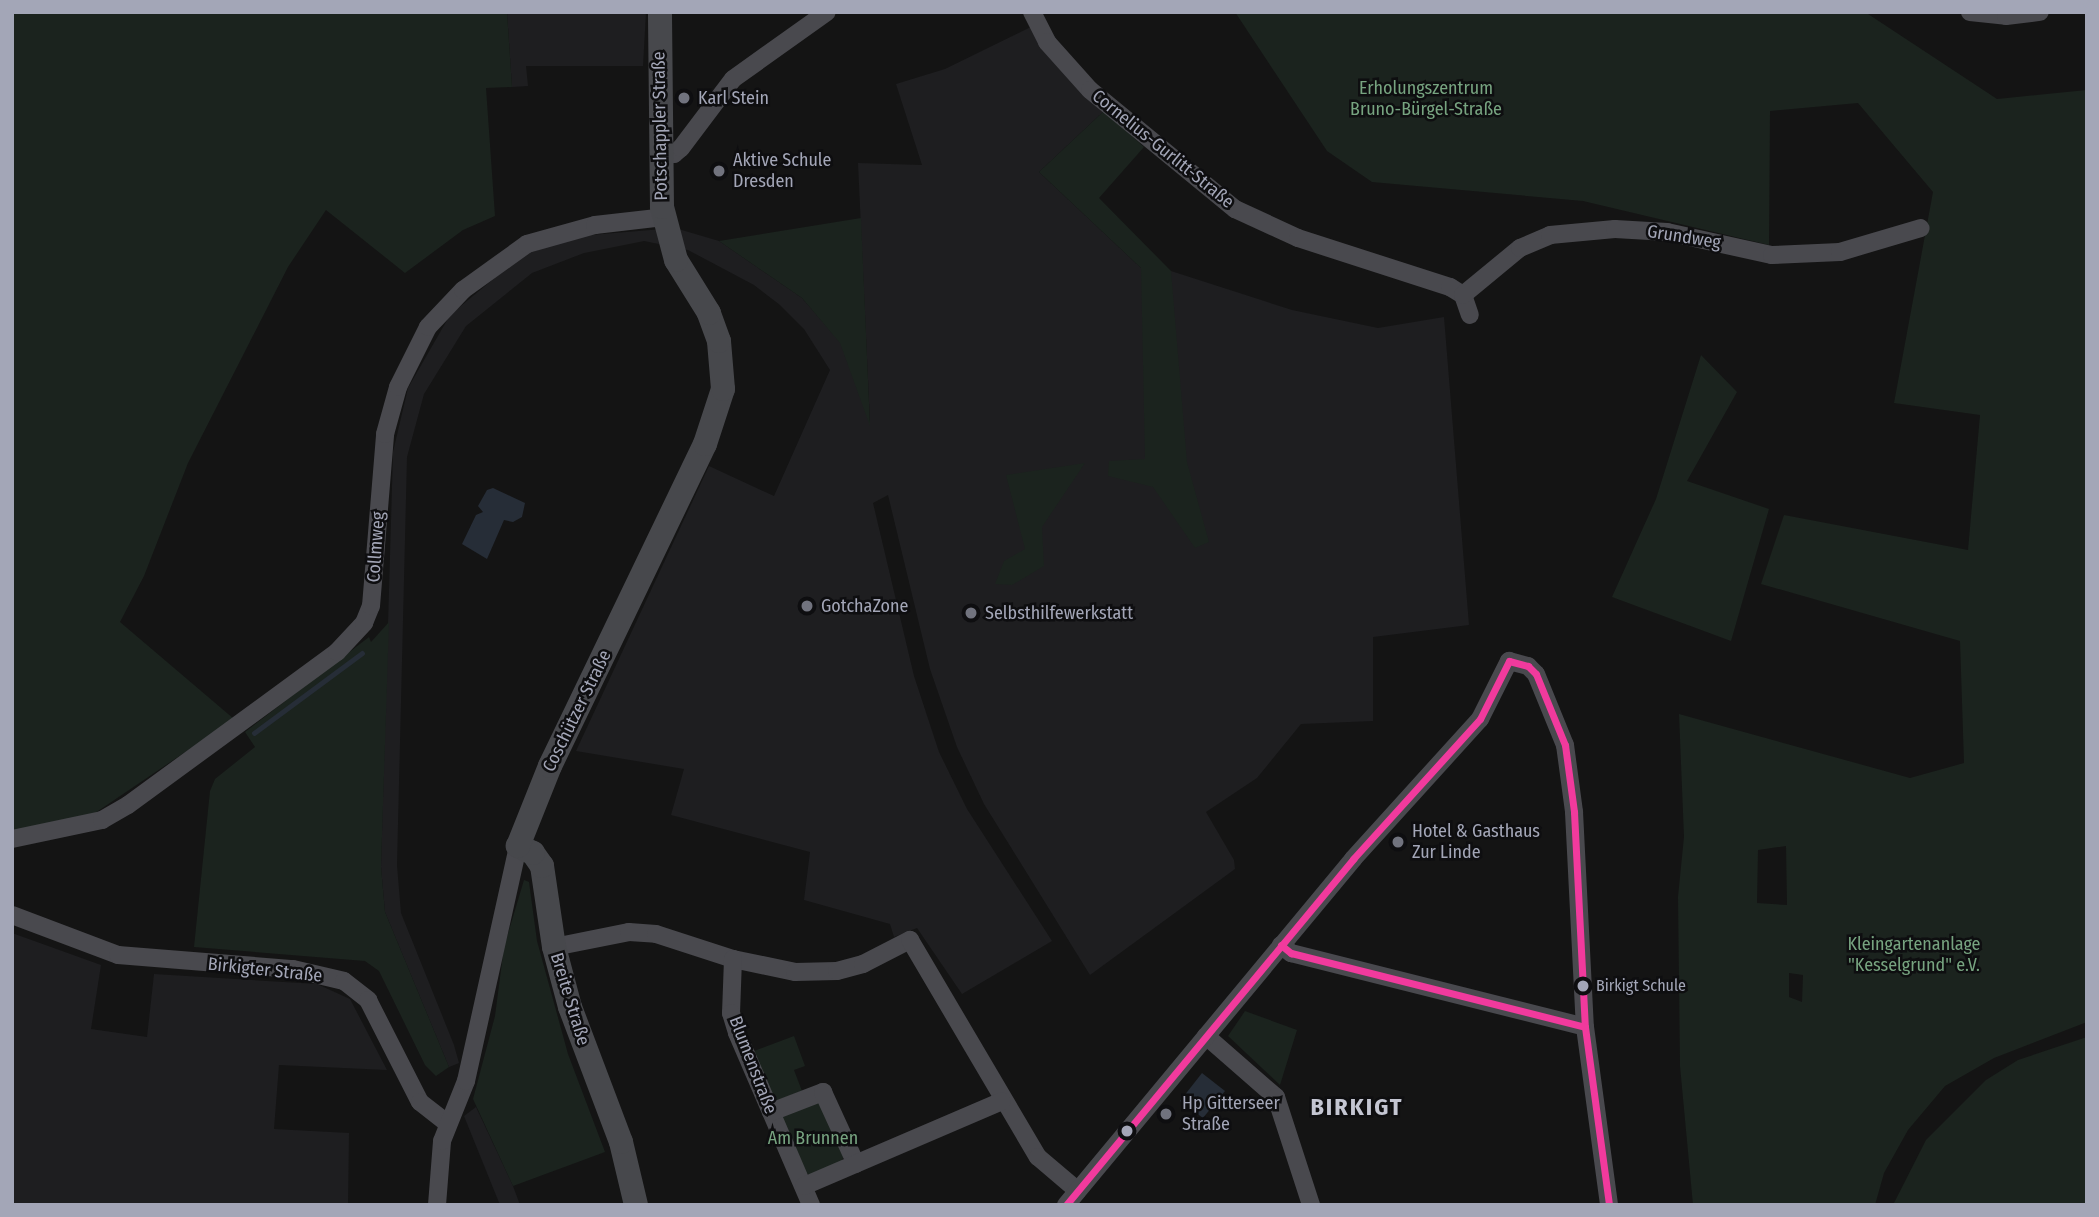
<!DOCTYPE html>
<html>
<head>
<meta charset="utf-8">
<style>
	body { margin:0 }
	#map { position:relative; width:2099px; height:1217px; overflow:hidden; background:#141414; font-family:"Fira Sans Condensed",sans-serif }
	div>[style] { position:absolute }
	.built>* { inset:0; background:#1e1e20 }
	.green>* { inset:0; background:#1b231e }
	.water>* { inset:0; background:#262d37 }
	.stream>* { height:4.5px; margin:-2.25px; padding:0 2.25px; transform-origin:2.25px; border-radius:2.25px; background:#262d37 }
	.street>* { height:18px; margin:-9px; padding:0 9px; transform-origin:9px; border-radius:9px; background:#49494e }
	.secondary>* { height:24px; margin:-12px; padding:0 12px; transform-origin:12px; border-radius:12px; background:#47484c }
	.bus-1>* { height:7px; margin:-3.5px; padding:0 3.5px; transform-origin:3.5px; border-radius:3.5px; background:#f13a9d }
	.dots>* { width:19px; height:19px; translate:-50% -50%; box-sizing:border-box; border:4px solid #0e0e10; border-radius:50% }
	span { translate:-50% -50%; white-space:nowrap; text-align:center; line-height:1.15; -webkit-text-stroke:5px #0e0e10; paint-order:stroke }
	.bus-label { font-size:16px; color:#a3a6b7 }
	.left { translate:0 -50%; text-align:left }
	.park-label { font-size:18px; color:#77a480 }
	.poi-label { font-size:18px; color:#a3a6b7 }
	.street-label { font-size:18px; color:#a3a6b7 }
	.district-label { font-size:24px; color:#c4c6d2; font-weight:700; letter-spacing:2px }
	.frame { position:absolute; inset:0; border:14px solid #a3a6b7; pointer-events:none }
</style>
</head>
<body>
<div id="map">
	<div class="built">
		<i style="clip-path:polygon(507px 12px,646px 12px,643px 66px,526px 66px,528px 86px,512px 87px)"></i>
		<i style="clip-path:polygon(1037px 24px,1104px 111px,1039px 172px,1141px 268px,1171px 271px,1292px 310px,1378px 328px,1444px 317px,1469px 625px,1373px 637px,1373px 721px,1301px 724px,1257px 778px,1206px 812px,1234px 860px,1235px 869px,1090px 975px,984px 804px,957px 747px,930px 669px,888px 495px,873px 503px,914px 676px,939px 752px,967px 809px,1052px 941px,962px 994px,917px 928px,894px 937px,890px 924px,804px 900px,810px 852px,671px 815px,684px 769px,576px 751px,709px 466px,774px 496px,830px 370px,804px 329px,780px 305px,754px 285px,688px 250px,644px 241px,584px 253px,532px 273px,466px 326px,424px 394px,407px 457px,397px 865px,401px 913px,454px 1045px,459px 1063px,449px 1067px,385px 912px,381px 867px,393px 452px,408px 388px,450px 315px,521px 256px,578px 236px,675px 228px,719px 241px,802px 298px,841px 343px,870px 423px,858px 163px,922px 165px,896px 84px,945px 69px)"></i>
		<i style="clip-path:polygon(12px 933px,101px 965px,91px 1029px,147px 1037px,154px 974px,317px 984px,350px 999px,387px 1070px,279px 1065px,274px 1129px,349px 1133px,348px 1205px,12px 1205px)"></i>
		<i style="clip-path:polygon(476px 1107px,513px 1186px,520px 1205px,500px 1205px,464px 1116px)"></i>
	</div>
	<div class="green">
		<i style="clip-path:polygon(12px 12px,507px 12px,512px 87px,486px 88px,495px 216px,463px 230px,405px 273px,326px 210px,288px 267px,188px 463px,144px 576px,120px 622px,234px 719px,95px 813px,12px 838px)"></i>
		<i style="clip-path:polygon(evenodd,1235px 12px,1865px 12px,1997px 99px,2087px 90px,2087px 1022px,1994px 1058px,1945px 1086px,1908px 1130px,1884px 1173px,1875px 1205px,1693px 1205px,1680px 1066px,1678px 897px,1684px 837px,1679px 714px,1910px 778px,1964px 763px,1960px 641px,1761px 584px,1784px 515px,1968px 550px,1980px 415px,1894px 403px,1933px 192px,1858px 103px,1770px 111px,1769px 245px,1583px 201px,1372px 182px,1327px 151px,1235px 12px,1786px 846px,1787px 905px,1757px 903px,1758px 850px,1786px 846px,1235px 12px,1789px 973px,1803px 975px,1802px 1002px,1789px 997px,1789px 973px)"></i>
		<i style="clip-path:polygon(1104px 111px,1144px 147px,1099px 198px,1171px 271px,1187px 462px,1209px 542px,1195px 548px,1153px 487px,1108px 476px,1109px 461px,1145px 459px,1141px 268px,1039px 172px)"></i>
		<i style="clip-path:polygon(861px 218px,870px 426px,840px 343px,802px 298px,719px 241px)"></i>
		<i style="clip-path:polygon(1701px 355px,1737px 392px,1687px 481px,1769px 509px,1731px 641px,1612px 597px,1656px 499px)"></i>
		<i style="clip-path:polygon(1085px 463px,1042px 527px,1044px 566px,1012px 585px,995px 584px,1004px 561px,1025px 549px,1006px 475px)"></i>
		<i style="clip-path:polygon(389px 622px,381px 867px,385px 912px,449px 1067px,436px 1076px,425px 1065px,379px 971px,365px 961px,194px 947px,210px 791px,215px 779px,255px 747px,245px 732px,369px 637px,371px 642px)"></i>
		<i style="clip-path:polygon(524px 880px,529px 882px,537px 941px,568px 1054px,605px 1152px,513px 1186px,473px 1099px,495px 1016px,504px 947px)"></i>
		<i style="clip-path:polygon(1245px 1011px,1297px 1030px,1280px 1085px,1228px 1036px)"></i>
		<i style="clip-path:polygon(794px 1036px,805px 1066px,794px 1070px,802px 1091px,772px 1102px,754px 1051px)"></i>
		<i style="clip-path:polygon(2087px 1037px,2087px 1205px,1893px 1205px,1926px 1140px,1986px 1080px,2018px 1060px)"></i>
		<i style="clip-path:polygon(814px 1101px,822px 1103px,845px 1154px,841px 1162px,811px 1175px,803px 1172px,781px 1123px,784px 1114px)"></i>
	</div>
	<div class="water">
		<i style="clip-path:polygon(493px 488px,525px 503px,522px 517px,513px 522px,504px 520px,487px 559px,462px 544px,476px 515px,483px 512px,478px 506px,487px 490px)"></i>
		<i style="clip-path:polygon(1202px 1073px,1225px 1091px,1203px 1118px,1180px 1101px)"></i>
	</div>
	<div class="stream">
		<i style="left:254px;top:733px;width:134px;rotate:-36.5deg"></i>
	</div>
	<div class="street">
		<i style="left:1032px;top:12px;width:34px;rotate:63deg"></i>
		<i style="left:1047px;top:42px;width:64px;rotate:48.1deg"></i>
		<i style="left:1090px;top:90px;width:188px;rotate:39.4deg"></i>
		<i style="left:1235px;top:209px;width:69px;rotate:24.7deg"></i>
		<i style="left:1298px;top:238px;width:160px;rotate:17.9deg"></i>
		<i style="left:1450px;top:287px;width:15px;rotate:32deg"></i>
		<i style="left:1463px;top:295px;width:21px;rotate:71deg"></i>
		<i style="left:1970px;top:12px;width:36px;rotate:6deg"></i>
		<i style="left:2006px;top:16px;width:34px;rotate:-7deg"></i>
		<i style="left:660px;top:155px;width:14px;rotate:-4deg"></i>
		<i style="left:674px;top:154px;width:9px;rotate:-41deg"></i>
		<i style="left:681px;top:148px;width:86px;rotate:-53deg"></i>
		<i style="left:733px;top:79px;width:115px;rotate:-35.5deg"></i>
		<i style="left:1463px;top:295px;width:74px;rotate:-39.5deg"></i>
		<i style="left:1520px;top:248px;width:33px;rotate:-23deg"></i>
		<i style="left:1550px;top:235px;width:65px;rotate:-5.3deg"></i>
		<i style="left:1615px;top:229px;width:52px;rotate:3.3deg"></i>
		<i style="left:1667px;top:232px;width:107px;rotate:12.4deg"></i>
		<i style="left:1772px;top:255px;width:68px;rotate:-2.5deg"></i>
		<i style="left:1840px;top:252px;width:84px;rotate:-16.5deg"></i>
		<i style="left:12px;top:839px;width:92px;rotate:-11.9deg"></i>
		<i style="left:102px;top:820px;width:30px;rotate:-30deg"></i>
		<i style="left:128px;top:805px;width:259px;rotate:-36.2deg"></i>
		<i style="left:337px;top:652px;width:40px;rotate:-47deg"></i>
		<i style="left:364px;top:623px;width:18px;rotate:-68deg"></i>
		<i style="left:371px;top:606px;width:173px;rotate:-85.3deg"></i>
		<i style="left:385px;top:434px;width:49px;rotate:-74.5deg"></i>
		<i style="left:398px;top:387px;width:67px;rotate:-63.4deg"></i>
		<i style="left:428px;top:327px;width:51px;rotate:-46.6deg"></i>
		<i style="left:463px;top:290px;width:79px;rotate:-35.7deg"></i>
		<i style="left:527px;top:244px;width:71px;rotate:-15.6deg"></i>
		<i style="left:595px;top:225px;width:69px;rotate:-6.6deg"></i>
		<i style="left:12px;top:915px;width:113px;rotate:20.7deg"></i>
		<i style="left:118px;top:955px;width:176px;rotate:4.6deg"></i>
		<i style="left:293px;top:969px;width:52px;rotate:13.2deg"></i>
		<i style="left:344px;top:981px;width:31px;rotate:38deg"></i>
		<i style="left:368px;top:1000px;width:114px;rotate:63deg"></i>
		<i style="left:420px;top:1102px;width:34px;rotate:38deg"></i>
		<i style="left:1281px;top:945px;width:13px;rotate:39deg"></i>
		<i style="left:1291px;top:953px;width:303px;rotate:14.1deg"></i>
		<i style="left:554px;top:947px;width:76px;rotate:-11.3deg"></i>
		<i style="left:629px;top:932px;width:27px;rotate:4deg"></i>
		<i style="left:656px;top:934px;width:81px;rotate:18deg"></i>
		<i style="left:733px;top:959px;width:63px;rotate:11.8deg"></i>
		<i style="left:795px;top:972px;width:42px;rotate:-1.4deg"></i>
		<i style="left:837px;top:971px;width:27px;rotate:-15deg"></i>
		<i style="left:863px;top:964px;width:53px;rotate:-27.1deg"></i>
		<i style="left:910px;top:940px;width:252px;rotate:59.5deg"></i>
		<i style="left:1038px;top:1157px;width:52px;rotate:40.4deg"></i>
		<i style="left:733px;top:959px;width:54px;rotate:92.1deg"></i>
		<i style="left:731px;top:1013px;width:21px;rotate:73deg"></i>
		<i style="left:737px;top:1033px;width:187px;rotate:66.7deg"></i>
		<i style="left:1206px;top:1036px;width:93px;rotate:41.1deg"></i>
		<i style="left:1276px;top:1097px;width:114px;rotate:72deg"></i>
		<i style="left:771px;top:1112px;width:56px;rotate:-21deg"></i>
		<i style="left:823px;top:1092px;width:79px;rotate:65.4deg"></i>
		<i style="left:804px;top:1186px;width:215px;rotate:-23.2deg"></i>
		<i style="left:437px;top:1205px;width:64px;rotate:-85.5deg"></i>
		<i style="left:442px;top:1141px;width:65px;rotate:-68.2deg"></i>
		<i style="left:466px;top:1081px;width:241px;rotate:-77.5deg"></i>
		<i style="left:1066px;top:1205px;width:450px;rotate:-50.3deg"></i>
		<i style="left:1353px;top:859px;width:189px;rotate:-47.8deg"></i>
		<i style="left:1480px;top:719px;width:65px;rotate:-63.4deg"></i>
		<i style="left:1509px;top:661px;width:20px;rotate:15deg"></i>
		<i style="left:1528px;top:666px;width:11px;rotate:45deg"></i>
		<i style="left:1536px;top:674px;width:77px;rotate:67.8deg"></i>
		<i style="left:1565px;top:745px;width:68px;rotate:82.3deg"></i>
		<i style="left:1574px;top:812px;width:215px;rotate:87.1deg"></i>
		<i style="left:1585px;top:1027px;width:180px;rotate:82.3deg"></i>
	</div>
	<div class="secondary">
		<i style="left:636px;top:1205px;width:65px;rotate:-103.4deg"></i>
		<i style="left:621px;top:1142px;width:144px;rotate:-110.7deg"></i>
		<i style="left:570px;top:1007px;width:62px;rotate:-104.9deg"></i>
		<i style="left:554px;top:947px;width:82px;rotate:-98.4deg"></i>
		<i style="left:542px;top:866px;width:16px;rotate:-125deg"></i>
		<i style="left:533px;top:853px;width:17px;rotate:-155deg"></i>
		<i style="left:518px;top:846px;width:86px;rotate:-68.2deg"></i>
		<i style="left:550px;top:766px;width:357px;rotate:-64.3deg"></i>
		<i style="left:705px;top:444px;width:58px;rotate:-71.9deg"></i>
		<i style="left:723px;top:389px;width:48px;rotate:-94.8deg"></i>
		<i style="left:719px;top:341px;width:30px;rotate:-110deg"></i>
		<i style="left:709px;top:313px;width:62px;rotate:-121.9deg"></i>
		<i style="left:676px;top:260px;width:55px;rotate:-104.8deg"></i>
		<i style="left:662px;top:207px;width:195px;rotate:-90.6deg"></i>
	</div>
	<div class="bus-1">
		<i style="left:1509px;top:661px;width:20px;rotate:15deg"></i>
		<i style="left:1528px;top:666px;width:11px;rotate:45deg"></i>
		<i style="left:1536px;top:674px;width:77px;rotate:67.8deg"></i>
		<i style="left:1565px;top:745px;width:68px;rotate:82.3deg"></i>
		<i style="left:1574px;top:812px;width:215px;rotate:87.1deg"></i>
		<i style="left:1585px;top:1027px;width:180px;rotate:82.3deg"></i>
		<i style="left:1281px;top:945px;width:13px;rotate:39deg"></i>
		<i style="left:1291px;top:953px;width:303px;rotate:14.1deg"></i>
		<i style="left:1066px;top:1205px;width:450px;rotate:-50.3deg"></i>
		<i style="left:1353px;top:859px;width:189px;rotate:-47.8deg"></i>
		<i style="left:1480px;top:719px;width:65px;rotate:-63.4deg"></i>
	</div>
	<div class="dots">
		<i style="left:684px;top:98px;background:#71737e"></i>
		<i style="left:719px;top:171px;background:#71737e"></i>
		<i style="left:807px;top:606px;background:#71737e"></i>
		<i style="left:971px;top:613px;background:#71737e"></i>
		<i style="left:1398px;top:842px;background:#71737e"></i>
		<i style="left:1583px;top:986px;background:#a3a6b7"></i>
		<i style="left:1166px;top:1114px;background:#71737e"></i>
		<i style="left:1127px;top:1131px;background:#a3a6b7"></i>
	</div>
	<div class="bus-label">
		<span class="left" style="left:1596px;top:986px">Birkigt Schule</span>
	</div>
	<div class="park-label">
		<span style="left:1426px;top:99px">Erholungszentrum<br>Bruno-Bürgel-Straße</span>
		<span style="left:1914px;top:955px">Kleingartenanlage<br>"Kesselgrund" e.V.</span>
		<span style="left:813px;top:1138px">Am Brunnen</span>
	</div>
	<div class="poi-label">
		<span class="left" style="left:698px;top:98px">Karl Stein</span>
		<span class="left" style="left:733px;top:171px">Aktive Schule<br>Dresden</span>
		<span class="left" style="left:821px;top:606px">GotchaZone</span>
		<span class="left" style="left:985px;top:613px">Selbsthilfewerkstatt</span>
		<span class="left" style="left:1412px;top:842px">Hotel &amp; Gasthaus<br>Zur Linde</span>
		<span class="left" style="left:1182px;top:1114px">Hp Gitterseer<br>Straße</span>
	</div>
	<div class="street-label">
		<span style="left:660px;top:126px;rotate:-91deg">Potschappler Straße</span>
		<span style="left:1163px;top:149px;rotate:39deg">Cornelius-Gurlitt-Straße</span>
		<span style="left:1684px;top:237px;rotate:9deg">Grundweg</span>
		<span style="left:376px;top:547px;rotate:-86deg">Collmweg</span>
		<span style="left:577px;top:711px;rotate:-64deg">Coschützer Straße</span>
		<span style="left:265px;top:970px;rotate:6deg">Birkigter Straße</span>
		<span style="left:570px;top:999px;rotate:73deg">Breite Straße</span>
		<span style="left:753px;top:1065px;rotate:69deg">Blumenstraße</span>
	</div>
	<div class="district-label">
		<span style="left:1357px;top:1108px">BIRKIGT</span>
	</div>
	<div class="frame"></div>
</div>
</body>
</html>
